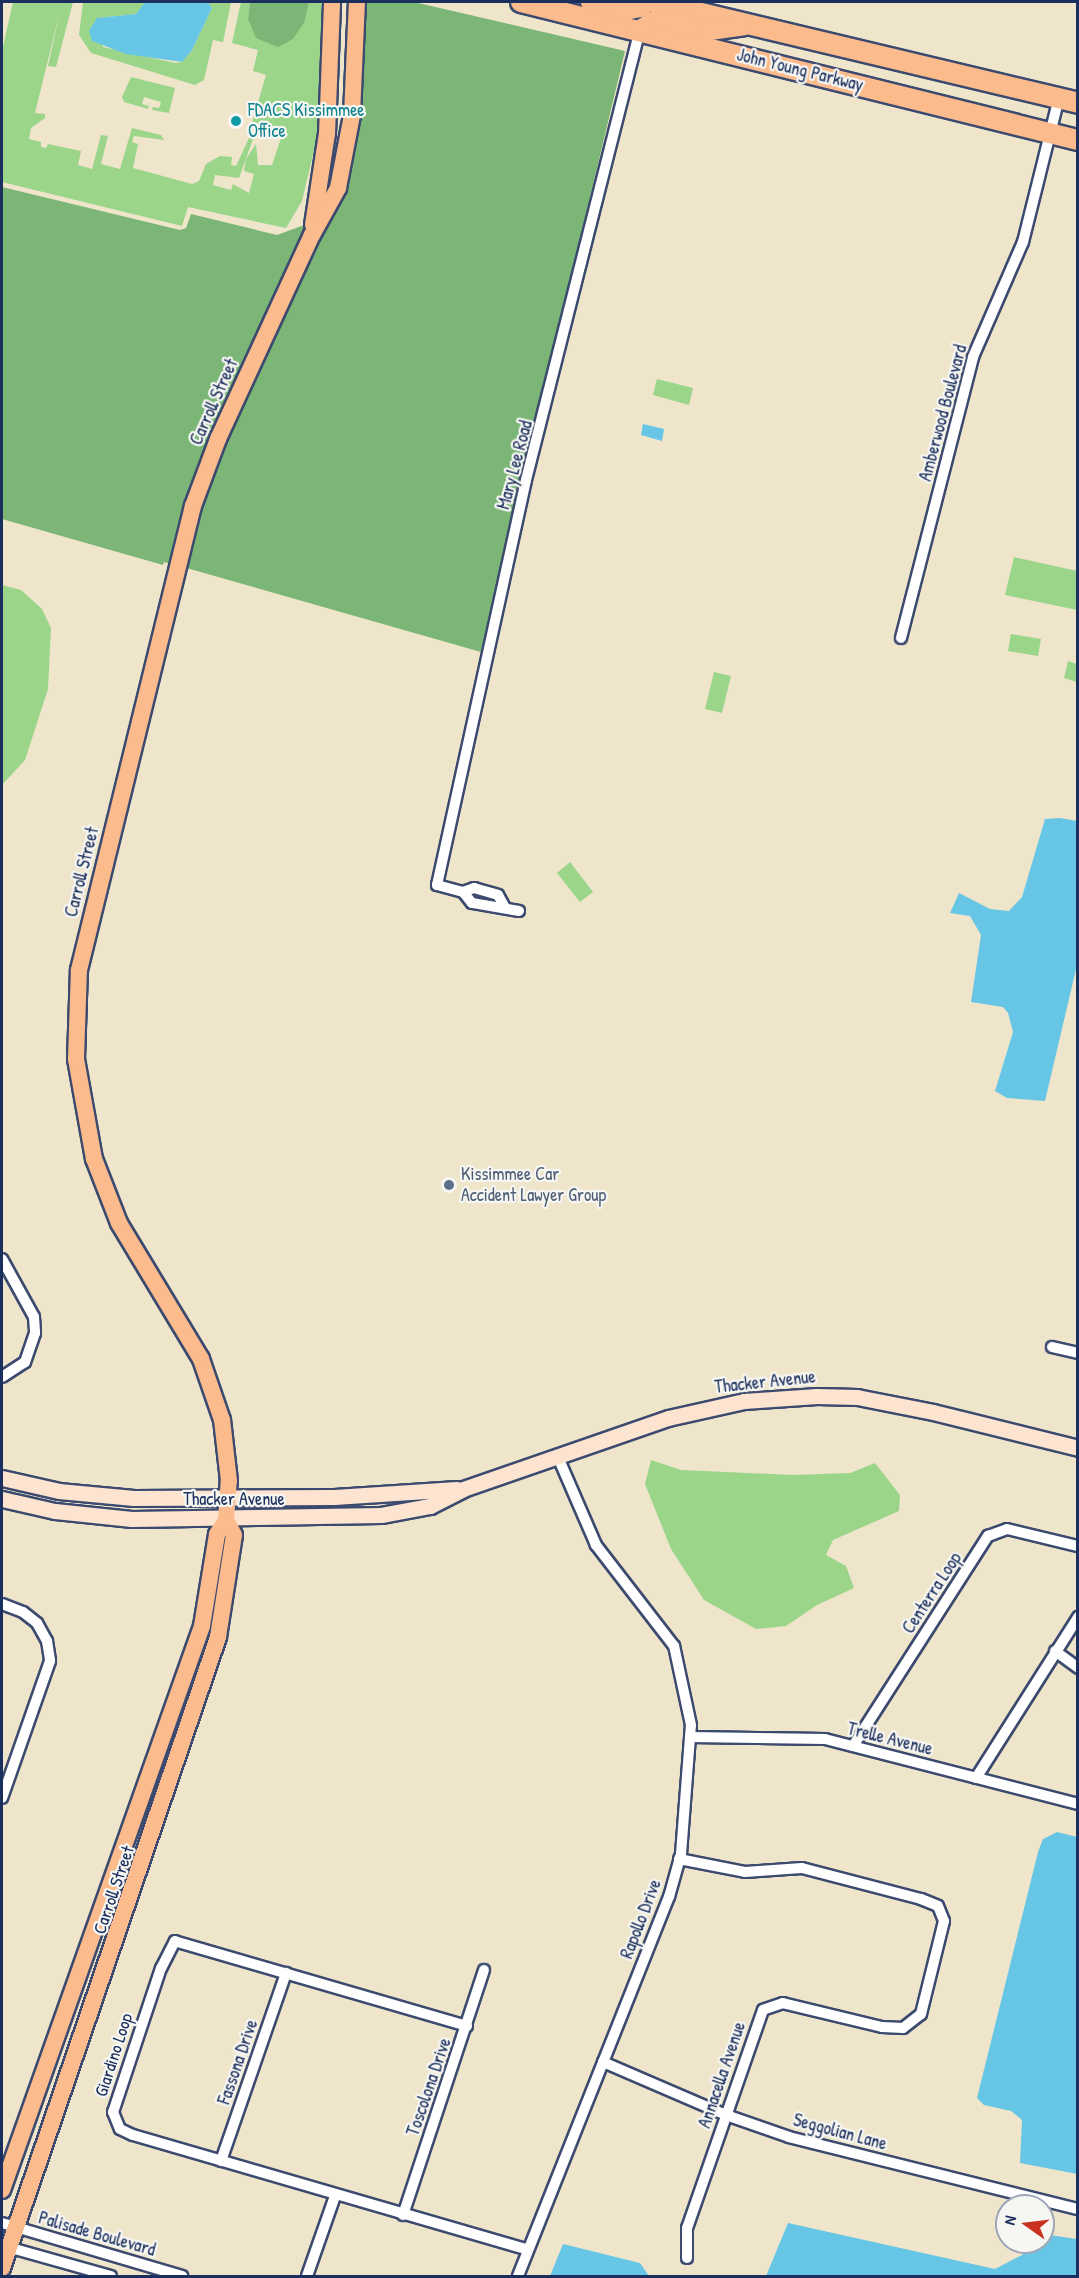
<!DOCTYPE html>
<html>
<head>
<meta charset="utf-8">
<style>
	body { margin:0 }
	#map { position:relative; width:1079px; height:2278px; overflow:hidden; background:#eee5cb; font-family:"Patrick Hand",sans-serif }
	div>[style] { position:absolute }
	.green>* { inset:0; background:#9ad58a }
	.forest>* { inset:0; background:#7bb676 }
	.water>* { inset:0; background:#67c6e5 }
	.roads { filter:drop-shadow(2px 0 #3b4a6e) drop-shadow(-2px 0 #3b4a6e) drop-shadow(0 2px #3b4a6e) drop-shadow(0 -2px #3b4a6e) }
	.street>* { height:10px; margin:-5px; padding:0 5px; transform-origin:5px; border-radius:5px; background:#fff }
	.secondary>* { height:15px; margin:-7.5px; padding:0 7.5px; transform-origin:7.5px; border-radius:7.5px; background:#fde4d1 }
	.primary>* { height:16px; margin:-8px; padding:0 8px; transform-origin:8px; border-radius:8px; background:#fbbb8c }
	.highway>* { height:20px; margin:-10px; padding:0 10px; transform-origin:10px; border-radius:10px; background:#fbbb8c }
	.dots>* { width:16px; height:16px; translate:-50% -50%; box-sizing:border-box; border:3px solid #f6f6f2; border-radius:50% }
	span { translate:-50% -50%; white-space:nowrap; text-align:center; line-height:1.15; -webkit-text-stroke:4.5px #f6f6f2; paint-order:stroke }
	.street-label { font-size:18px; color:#1b2f5e }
	.culture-label { font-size:18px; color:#0d838f }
	.left { translate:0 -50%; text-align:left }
	.service-label { font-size:18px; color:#4e5e75 }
	.frame { position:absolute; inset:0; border:3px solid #1b2f5e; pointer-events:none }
	.north { position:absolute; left:995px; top:2194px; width:60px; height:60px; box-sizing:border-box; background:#f6f6f2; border:2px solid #9ea6b7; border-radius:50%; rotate:284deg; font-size:16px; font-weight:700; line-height:24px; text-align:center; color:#1b2f5e }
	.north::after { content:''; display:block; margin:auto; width:21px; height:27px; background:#c8321e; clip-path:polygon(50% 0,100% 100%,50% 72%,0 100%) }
</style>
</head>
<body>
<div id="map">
	<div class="green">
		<i style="clip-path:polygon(13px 2px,73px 2px,56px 67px,48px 66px,60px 11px,35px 113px,45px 114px,45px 118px,31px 128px,29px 139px,41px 142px,41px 147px,46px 148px,48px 144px,81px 151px,78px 165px,92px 169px,101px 135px,108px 136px,101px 164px,120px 169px,132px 128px,161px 135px,164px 140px,134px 136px,132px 142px,138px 144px,133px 168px,192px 184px,199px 181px,206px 164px,220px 156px,232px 157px,231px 165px,236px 166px,249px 138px,253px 139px,239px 178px,215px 175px,213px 185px,231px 190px,233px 184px,249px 193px,254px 174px,244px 171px,246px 159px,256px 144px,258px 165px,272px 165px,283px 132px,264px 122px,251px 126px,266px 75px,253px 71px,258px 50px,232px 43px,241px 2px,250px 2px,248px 19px,305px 21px,309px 2px,322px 2px,317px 138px,302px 201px,286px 228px,188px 207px,182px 226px,2px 182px,2px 51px)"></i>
		<i style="clip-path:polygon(83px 2px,145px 2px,136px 14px,97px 18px,103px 47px,175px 63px,182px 62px,192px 50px,212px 8px,208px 2px,231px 2px,223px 42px,213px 40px,204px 80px,195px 85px,91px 53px,79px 35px)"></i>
		<i style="clip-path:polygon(131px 77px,175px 88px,169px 113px,152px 110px,153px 107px,159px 108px,161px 102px,144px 97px,142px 104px,149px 106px,148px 109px,124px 102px,122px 97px)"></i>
		<i style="clip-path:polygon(657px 379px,693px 388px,689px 405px,653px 395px)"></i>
		<i style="clip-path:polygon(1014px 557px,1077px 571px,1077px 610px,1005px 595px)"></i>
		<i style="clip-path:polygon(2px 585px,21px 590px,42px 609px,51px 628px,48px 689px,25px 760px,2px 785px)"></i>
		<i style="clip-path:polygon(1011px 634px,1041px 639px,1038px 656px,1008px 651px)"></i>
		<i style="clip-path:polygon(1068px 661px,1077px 664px,1077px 682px,1064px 678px)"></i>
		<i style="clip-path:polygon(714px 672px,731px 676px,722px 713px,705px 709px)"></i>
		<i style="clip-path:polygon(570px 862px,593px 892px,580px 902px,557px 873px)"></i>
		<i style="clip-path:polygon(651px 1460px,681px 1470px,794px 1475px,850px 1473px,875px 1463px,900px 1495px,899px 1511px,833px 1540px,826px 1555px,846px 1566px,854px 1588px,817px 1605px,786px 1626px,756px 1629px,704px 1600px,671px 1549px,645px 1484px)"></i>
	</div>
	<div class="forest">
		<i style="clip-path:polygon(250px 2px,309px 2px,305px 21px,293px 39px,278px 47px,256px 38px,248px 19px)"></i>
		<i style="clip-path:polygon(363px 2px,414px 2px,625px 51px,481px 652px,183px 567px,223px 441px,316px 241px,344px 190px)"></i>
		<i style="clip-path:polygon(2px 187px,180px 230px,186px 228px,191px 214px,277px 235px,307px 224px,171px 564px,164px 562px,163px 565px,2px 519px)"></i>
	</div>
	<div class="water">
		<i style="clip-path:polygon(145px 2px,208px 2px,212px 8px,192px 50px,182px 62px,126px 54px,92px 41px,89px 31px,97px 18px,136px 14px)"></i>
		<i style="clip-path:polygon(643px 424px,664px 429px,662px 441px,641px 435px)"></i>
		<i style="clip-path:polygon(1060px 818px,1077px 821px,1077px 965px,1045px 1101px,1007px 1098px,995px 1091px,1013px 1032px,1008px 1013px,1003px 1007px,971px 1002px,981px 935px,970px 916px,950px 913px,959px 893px,990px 909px,1009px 911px,1022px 897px,1045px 819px)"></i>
		<i style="clip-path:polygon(1057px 1832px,1077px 1837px,1077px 2174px,1020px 2163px,1022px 2120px,1011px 2111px,984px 2105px,977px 2098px,1038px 1852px,1043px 1839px)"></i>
		<i style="clip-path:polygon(788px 2223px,995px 2269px,1022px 2255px,1032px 2242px,1043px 2242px,1043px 2234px,1077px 2239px,1077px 2276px,766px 2276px)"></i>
		<i style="clip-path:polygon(563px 2244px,640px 2263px,649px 2276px,550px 2276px)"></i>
	</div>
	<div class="roads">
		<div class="street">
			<i style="left:901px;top:638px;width:290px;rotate:-75.6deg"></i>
			<i style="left:973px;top:357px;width:125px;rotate:-66.5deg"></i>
			<i style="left:1023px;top:242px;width:148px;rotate:-76deg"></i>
			<i style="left:463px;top:892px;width:12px;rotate:-20deg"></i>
			<i style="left:474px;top:888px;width:25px;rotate:16deg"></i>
			<i style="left:498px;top:895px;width:13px;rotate:61deg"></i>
			<i style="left:519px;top:911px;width:48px;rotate:-170.3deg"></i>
			<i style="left:472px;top:903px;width:14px;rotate:-129deg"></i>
			<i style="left:463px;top:892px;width:27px;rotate:-165deg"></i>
			<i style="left:437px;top:885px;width:415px;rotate:-77.6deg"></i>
			<i style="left:526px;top:480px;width:464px;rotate:-75.8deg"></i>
			<i style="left:2px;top:1259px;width:66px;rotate:61.1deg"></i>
			<i style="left:34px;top:1317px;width:16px;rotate:86deg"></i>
			<i style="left:35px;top:1333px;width:31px;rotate:109deg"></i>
			<i style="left:25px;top:1362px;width:27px;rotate:147deg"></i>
			<i style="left:1052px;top:1347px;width:27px;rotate:13deg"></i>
			<i style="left:2px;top:1604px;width:22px;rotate:21deg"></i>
			<i style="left:23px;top:1612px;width:18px;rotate:38deg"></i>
			<i style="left:37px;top:1623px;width:21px;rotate:61deg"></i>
			<i style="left:47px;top:1641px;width:20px;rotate:81deg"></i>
			<i style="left:50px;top:1661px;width:145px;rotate:109.3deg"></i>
			<i style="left:1055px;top:1651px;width:29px;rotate:36deg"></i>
			<i style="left:690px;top:1737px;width:135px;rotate:0.8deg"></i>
			<i style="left:825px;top:1739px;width:261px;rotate:14.4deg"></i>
			<i style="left:853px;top:1746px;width:250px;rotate:-57.3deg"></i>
			<i style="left:988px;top:1536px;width:20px;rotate:-20deg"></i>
			<i style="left:1007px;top:1529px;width:73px;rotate:13.5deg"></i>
			<i style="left:976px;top:1778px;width:191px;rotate:-57.6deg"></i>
			<i style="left:679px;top:1859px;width:67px;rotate:11.1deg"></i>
			<i style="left:745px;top:1872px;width:57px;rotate:-4deg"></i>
			<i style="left:802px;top:1868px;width:123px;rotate:14.6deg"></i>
			<i style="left:921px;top:1899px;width:18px;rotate:22deg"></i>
			<i style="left:938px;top:1906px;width:16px;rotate:68deg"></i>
			<i style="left:944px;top:1921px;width:96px;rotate:103.9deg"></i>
			<i style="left:921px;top:2014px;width:23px;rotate:142deg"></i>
			<i style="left:903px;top:2028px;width:21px;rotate:-177deg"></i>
			<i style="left:882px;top:2027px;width:102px;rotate:-166.4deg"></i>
			<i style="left:783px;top:2003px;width:21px;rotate:161deg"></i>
			<i style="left:763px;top:2010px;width:231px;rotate:109.2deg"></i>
			<i style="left:687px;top:2228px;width:30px;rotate:90deg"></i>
			<i style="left:467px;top:2026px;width:304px;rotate:-163.8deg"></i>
			<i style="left:175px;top:1941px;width:30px;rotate:117deg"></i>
			<i style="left:161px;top:1968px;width:152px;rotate:108.4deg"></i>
			<i style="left:113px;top:2112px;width:18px;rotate:68deg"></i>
			<i style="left:120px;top:2129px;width:14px;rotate:25deg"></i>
			<i style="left:133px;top:2135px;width:411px;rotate:16.2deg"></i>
			<i style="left:603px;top:2062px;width:134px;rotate:23.3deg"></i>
			<i style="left:726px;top:2115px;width:67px;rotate:19.2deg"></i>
			<i style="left:789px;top:2137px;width:298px;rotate:14deg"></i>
			<i style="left:221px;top:2161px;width:199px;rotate:-70.9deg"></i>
			<i style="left:403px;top:2215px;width:258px;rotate:-71.7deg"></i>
			<i style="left:2px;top:2223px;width:188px;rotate:16.4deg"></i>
			<i style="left:4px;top:2246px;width:111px;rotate:15.7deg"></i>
			<i style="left:307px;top:2276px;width:85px;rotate:-70.7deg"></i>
			<i style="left:518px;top:2276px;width:408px;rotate:-68.3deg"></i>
			<i style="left:669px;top:1897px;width:45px;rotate:-74.4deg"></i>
			<i style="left:681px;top:1854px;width:129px;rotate:-85.6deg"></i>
			<i style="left:691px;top:1725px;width:81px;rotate:-102.1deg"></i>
			<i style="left:674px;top:1646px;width:128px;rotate:-127.7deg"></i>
			<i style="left:596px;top:1545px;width:96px;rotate:-113.4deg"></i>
		</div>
		<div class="secondary">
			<i style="left:2px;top:1478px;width:58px;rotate:12.8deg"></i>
			<i style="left:59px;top:1491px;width:75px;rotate:5.3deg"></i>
			<i style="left:134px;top:1498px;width:200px;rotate:-0.3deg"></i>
			<i style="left:334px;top:1497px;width:123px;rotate:-3.7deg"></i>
			<i style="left:2px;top:1499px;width:54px;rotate:12.8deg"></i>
			<i style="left:55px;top:1511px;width:77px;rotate:5.9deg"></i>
			<i style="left:132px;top:1519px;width:249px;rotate:-0.9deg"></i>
			<i style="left:381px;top:1515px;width:50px;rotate:-10.4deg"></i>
			<i style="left:430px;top:1506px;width:37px;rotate:-27deg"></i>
			<i style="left:463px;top:1489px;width:217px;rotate:-19.1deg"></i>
			<i style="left:668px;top:1418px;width:78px;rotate:-12.6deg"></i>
			<i style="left:744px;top:1401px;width:73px;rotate:-3.9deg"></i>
			<i style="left:817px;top:1396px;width:40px;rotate:1.4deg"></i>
			<i style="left:857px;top:1397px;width:77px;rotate:11.2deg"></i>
			<i style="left:933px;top:1412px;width:149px;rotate:13.9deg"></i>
		</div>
		<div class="primary">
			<i style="left:313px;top:225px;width:92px;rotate:-81.3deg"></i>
			<i style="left:327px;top:134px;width:132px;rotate:-87.8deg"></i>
			<i style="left:2px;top:2190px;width:598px;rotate:-70.47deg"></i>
			<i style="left:202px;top:1626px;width:93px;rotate:-80.7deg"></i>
			<i style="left:217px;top:1534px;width:17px;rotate:-57deg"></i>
			<i style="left:226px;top:1520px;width:39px;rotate:-86deg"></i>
			<i style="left:229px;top:1481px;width:61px;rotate:-96.5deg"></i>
			<i style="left:222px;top:1420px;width:65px;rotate:-109deg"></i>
			<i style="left:201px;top:1359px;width:159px;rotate:-121.1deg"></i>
			<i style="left:119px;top:1223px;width:69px;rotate:-111.3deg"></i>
			<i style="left:94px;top:1159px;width:102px;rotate:-100.2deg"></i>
			<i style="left:76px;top:1059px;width:89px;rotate:-88.1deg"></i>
			<i style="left:79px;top:970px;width:478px;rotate:-76.2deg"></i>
			<i style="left:193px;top:506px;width:72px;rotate:-69.5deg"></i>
			<i style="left:218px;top:439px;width:225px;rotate:-65.3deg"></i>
			<i style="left:312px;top:235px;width:54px;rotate:-61deg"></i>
			<i style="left:338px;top:188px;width:74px;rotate:-79.1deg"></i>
			<i style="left:352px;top:115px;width:113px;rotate:-87.5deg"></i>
			<i style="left:2px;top:2268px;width:667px;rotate:-71.1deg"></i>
			<i style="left:218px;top:1637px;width:103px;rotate:-81.1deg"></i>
			<i style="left:234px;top:1535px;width:17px;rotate:-118deg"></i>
		</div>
		<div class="highway">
			<i style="left:521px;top:2px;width:574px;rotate:13.92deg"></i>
			<i style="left:591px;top:2px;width:35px;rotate:13deg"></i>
			<i style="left:625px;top:10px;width:16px;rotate:-11deg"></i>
			<i style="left:641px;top:7px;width:7px;rotate:-45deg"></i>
			<i style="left:655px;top:2px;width:435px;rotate:13.4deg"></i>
			<i style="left:640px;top:30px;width:21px;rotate:-31deg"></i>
			<i style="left:658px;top:19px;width:53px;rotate:11.9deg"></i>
			<i style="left:710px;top:30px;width:34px;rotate:-8deg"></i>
		</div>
	</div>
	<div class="dots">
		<i style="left:236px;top:121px;background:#0f9aa8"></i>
		<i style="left:449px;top:1185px;background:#5c6f8a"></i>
	</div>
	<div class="street-label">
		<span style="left:800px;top:70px;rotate:14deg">John Young Parkway</span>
		<span style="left:214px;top:402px;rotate:-66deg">Carroll Street</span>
		<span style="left:943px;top:413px;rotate:-75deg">Amberwood Boulevard</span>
		<span style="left:515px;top:465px;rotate:-75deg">Mary Lee Road</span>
		<span style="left:82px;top:872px;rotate:-76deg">Carroll Street</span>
		<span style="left:765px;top:1382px;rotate:-6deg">Thacker Avenue</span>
		<span style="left:234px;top:1499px">Thacker Avenue</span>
		<span style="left:932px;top:1593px;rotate:-57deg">Centerra Loop</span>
		<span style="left:890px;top:1739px;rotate:14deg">Trelle Avenue</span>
		<span style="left:114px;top:1890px;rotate:-71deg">Carroll Street</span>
		<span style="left:641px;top:1919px;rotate:-69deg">Rapollo Drive</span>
		<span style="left:114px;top:2055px;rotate:-72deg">Giardino Loop</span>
		<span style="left:238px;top:2062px;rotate:-71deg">Fassona Drive</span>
		<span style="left:722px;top:2075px;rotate:-71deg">Annacella Avenue</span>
		<span style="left:429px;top:2087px;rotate:-71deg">Toscolona Drive</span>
		<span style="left:840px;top:2132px;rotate:15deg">Seggolian Lane</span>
		<span style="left:97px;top:2234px;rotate:16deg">Palisade Boulevard</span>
	</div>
	<div class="culture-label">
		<span class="left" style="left:248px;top:121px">FDACS Kissimmee<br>Office</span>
	</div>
	<div class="service-label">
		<span class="left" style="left:461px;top:1185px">Kissimmee Car<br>Accident Lawyer Group</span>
	</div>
	<div class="frame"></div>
	<div class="north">N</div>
</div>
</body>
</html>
